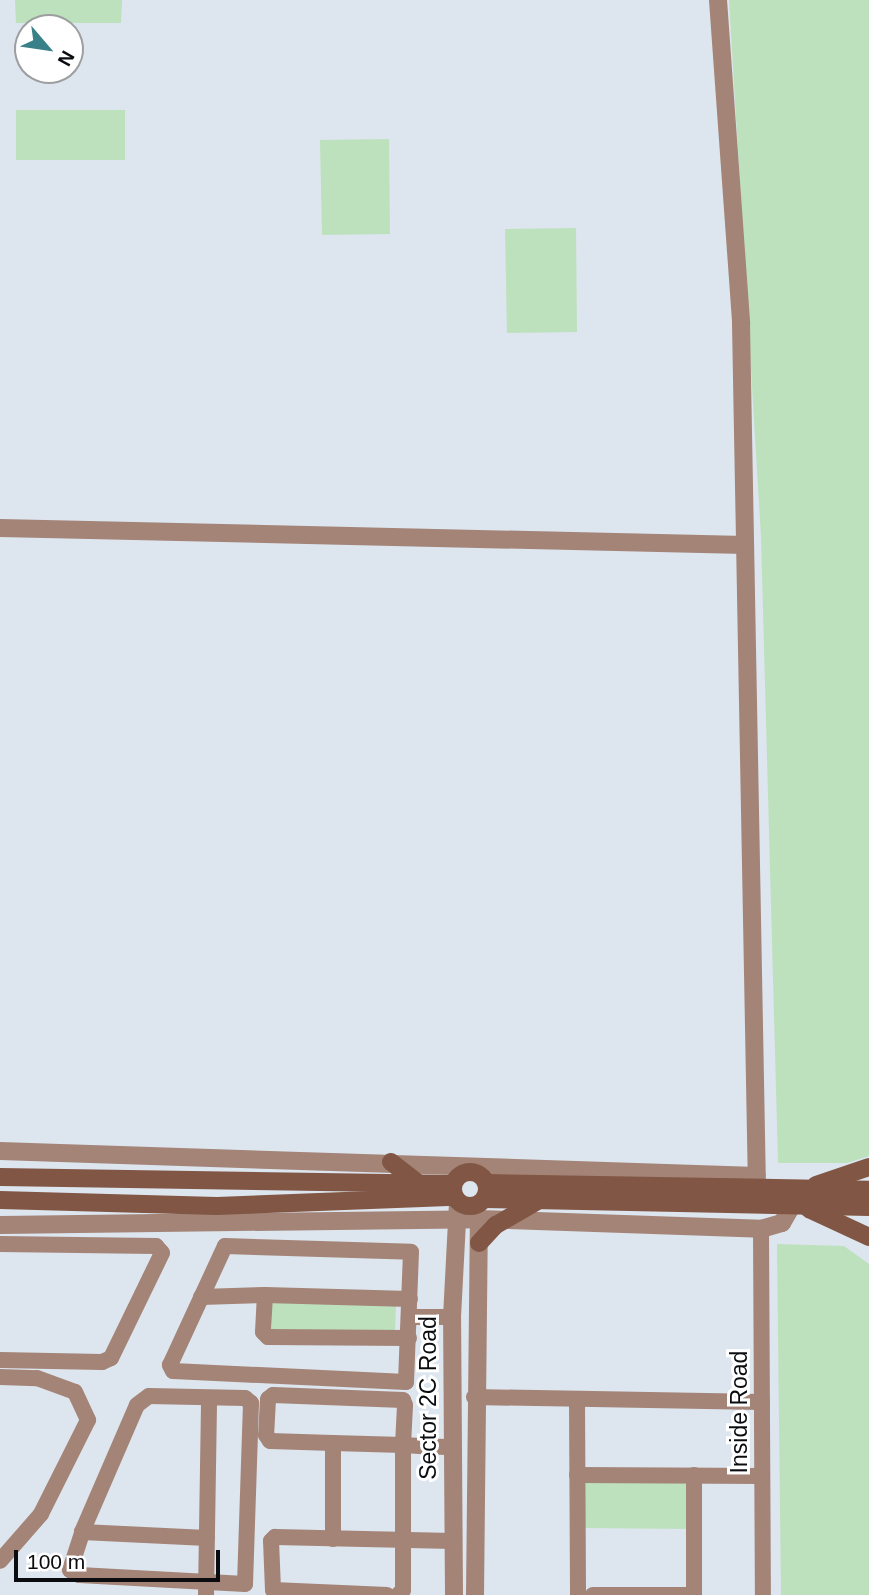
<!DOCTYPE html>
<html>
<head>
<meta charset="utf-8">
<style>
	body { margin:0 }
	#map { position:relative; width:869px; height:1595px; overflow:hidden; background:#dde5ef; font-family:Helvetica,sans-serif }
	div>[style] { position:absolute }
	.green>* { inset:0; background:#bee1bd }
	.minor>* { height:16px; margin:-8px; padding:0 8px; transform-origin:8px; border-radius:8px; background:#a38477 }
	.tertiary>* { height:18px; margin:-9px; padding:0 9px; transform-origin:9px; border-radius:9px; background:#a38477 }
	.secondary>* { height:18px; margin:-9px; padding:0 9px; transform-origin:9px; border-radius:9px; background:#815644 }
	.secondary>.ring { margin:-9px; padding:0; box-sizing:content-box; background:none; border:18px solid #815644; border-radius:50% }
	span { translate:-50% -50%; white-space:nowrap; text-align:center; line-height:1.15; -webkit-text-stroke:6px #fff; paint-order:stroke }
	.street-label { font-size:23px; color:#0a0c0f }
	.north { position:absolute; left:14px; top:14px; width:70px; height:70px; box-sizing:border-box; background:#fff; border:2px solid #9d9e9f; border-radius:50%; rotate:119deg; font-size:19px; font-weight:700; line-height:28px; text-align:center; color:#0a0c0f }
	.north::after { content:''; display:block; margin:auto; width:24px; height:32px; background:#398188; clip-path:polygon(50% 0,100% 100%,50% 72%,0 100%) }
	.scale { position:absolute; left:14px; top:1550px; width:206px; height:32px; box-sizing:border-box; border:4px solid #0a0c0f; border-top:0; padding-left:9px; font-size:21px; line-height:24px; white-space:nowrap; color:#0a0c0f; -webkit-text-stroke:5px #fff; paint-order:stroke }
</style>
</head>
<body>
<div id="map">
	<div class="green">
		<i style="clip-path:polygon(15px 0,122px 0,121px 23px,16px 23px)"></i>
		<i style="clip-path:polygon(729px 0,869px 0,869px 1156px,847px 1163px,778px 1163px,761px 537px)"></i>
		<i style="clip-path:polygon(16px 110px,125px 110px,125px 160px,16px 160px)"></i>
		<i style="clip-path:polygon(389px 139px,390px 234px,322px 235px,320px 140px)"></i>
		<i style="clip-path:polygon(576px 228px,577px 332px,507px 333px,505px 229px)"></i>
		<i style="clip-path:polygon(777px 1244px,844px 1246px,869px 1264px,869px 1595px,781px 1595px)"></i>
		<i style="clip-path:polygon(272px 1302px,396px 1305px,395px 1333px,272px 1330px)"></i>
		<i style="clip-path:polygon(583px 1479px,689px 1480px,688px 1529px,582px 1528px)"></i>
	</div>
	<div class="minor">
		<i style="left:761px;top:1229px;width:366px;rotate:89.7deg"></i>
		<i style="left:0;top:1244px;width:156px;rotate:0.7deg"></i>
		<i style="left:156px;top:1246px;width:9px;rotate:49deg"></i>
		<i style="left:162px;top:1253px;width:117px;rotate:115.9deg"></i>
		<i style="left:111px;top:1358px;width:10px;rotate:156deg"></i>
		<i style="left:102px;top:1362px;width:102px;rotate:-178.9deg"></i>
		<i style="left:225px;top:1246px;width:186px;rotate:1.8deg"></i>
		<i style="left:411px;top:1252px;width:130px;rotate:92.2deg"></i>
		<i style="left:406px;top:1382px;width:233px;rotate:-177.3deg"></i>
		<i style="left:173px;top:1371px;width:7px;rotate:-117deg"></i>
		<i style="left:170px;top:1365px;width:131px;rotate:-65.2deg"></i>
		<i style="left:201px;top:1297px;width:64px;rotate:-1.8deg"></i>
		<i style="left:410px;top:1317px;width:42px"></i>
		<i style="left:409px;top:1338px;width:141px;rotate:-179.6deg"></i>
		<i style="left:268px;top:1337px;width:7px;rotate:-135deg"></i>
		<i style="left:263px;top:1332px;width:37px;rotate:-87deg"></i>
		<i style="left:265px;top:1295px;width:145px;rotate:1.6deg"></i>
		<i style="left:0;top:1377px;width:37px;rotate:2deg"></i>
		<i style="left:37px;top:1378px;width:40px;rotate:20.2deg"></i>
		<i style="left:75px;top:1392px;width:31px;rotate:65deg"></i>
		<i style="left:88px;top:1420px;width:105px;rotate:116.6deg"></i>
		<i style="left:41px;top:1514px;width:62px;rotate:131.1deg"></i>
		<i style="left:149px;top:1396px;width:96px;rotate:1.2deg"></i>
		<i style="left:245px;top:1398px;width:8px;rotate:40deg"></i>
		<i style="left:251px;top:1403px;width:181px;rotate:91.9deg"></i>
		<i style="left:245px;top:1584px;width:166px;rotate:-176.9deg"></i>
		<i style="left:79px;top:1575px;width:10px;rotate:-151deg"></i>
		<i style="left:70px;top:1570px;width:40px;rotate:-72deg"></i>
		<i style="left:82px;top:1532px;width:138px;rotate:-66.6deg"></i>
		<i style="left:137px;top:1405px;width:15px;rotate:-37deg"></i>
		<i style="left:474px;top:1397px;width:288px;rotate:1deg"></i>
		<i style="left:577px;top:1399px;width:196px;rotate:89.7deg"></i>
		<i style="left:333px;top:1443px;width:96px;rotate:90deg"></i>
		<i style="left:577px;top:1475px;width:185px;rotate:0.3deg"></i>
		<i style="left:82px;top:1532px;width:125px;rotate:2.7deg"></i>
		<i style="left:206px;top:1595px;width:197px;rotate:-89.1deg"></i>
		<i style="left:387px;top:1595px;width:114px;rotate:-177.5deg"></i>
		<i style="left:273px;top:1590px;width:49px;rotate:-92.3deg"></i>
		<i style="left:271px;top:1541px;width:6px;rotate:-45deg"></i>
		<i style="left:275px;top:1537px;width:178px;rotate:1.3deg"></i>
		<i style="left:398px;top:1595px;width:7px;rotate:-45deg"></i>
		<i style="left:403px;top:1590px;width:145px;rotate:-90deg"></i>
		<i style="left:403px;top:1445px;width:40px;rotate:-87.1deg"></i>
		<i style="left:405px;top:1405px;width:5px;rotate:-112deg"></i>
		<i style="left:403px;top:1400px;width:130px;rotate:-177.8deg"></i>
		<i style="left:273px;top:1395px;width:6px;rotate:141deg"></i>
		<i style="left:268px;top:1399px;width:36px;rotate:93deg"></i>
		<i style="left:266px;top:1435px;width:7px;rotate:56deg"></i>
		<i style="left:270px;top:1441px;width:63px;rotate:1.8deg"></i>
		<i style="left:333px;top:1443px;width:70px;rotate:1.6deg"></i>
		<i style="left:403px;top:1445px;width:17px;rotate:3deg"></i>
		<i style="left:420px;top:1446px;width:33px;rotate:2deg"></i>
		<i style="left:593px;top:1595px;width:101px"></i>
		<i style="left:694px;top:1595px;width:120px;rotate:-90deg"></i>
	</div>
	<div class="tertiary">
		<i style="left:718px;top:0;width:325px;rotate:85.9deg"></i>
		<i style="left:741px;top:324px;width:864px;rotate:88.94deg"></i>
		<i style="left:0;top:528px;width:745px;rotate:1.31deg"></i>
		<i style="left:0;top:1151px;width:757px;rotate:1.89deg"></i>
		<i style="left:0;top:1225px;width:480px;rotate:-0.7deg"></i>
		<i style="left:480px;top:1219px;width:281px;rotate:2deg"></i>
		<i style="left:761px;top:1229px;width:22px;rotate:-16deg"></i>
		<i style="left:782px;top:1223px;width:20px;rotate:-60deg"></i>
		<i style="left:454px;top:1595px;width:278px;rotate:-90.4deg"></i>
		<i style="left:452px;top:1317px;width:116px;rotate:-87deg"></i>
		<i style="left:475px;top:1595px;width:368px;rotate:-89.4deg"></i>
	</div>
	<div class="secondary">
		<i style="left:391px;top:1162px;width:36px;rotate:38deg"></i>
		<i class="ring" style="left:453px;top:1172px;width:16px;height:16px"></i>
		<i style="left:0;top:1177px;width:453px;rotate:0.9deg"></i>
		<i style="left:486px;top:1183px;width:383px;rotate:1deg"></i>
		<i style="left:816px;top:1185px;width:56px;rotate:-18.8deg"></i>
		<i style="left:484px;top:1199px;width:385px;rotate:1.2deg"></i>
		<i style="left:0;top:1200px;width:217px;rotate:1.6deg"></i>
		<i style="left:217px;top:1206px;width:238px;rotate:-2.2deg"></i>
		<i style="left:809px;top:1209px;width:66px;rotate:25deg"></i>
		<i style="left:479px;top:1243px;width:25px;rotate:-47deg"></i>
		<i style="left:496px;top:1225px;width:46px;rotate:-29.9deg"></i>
	</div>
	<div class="street-label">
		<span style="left:428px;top:1398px;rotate:-90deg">Sector 2C Road</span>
		<span style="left:739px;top:1412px;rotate:-90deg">Inside Road</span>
	</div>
	<div class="north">N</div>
	<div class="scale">100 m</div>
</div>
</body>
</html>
